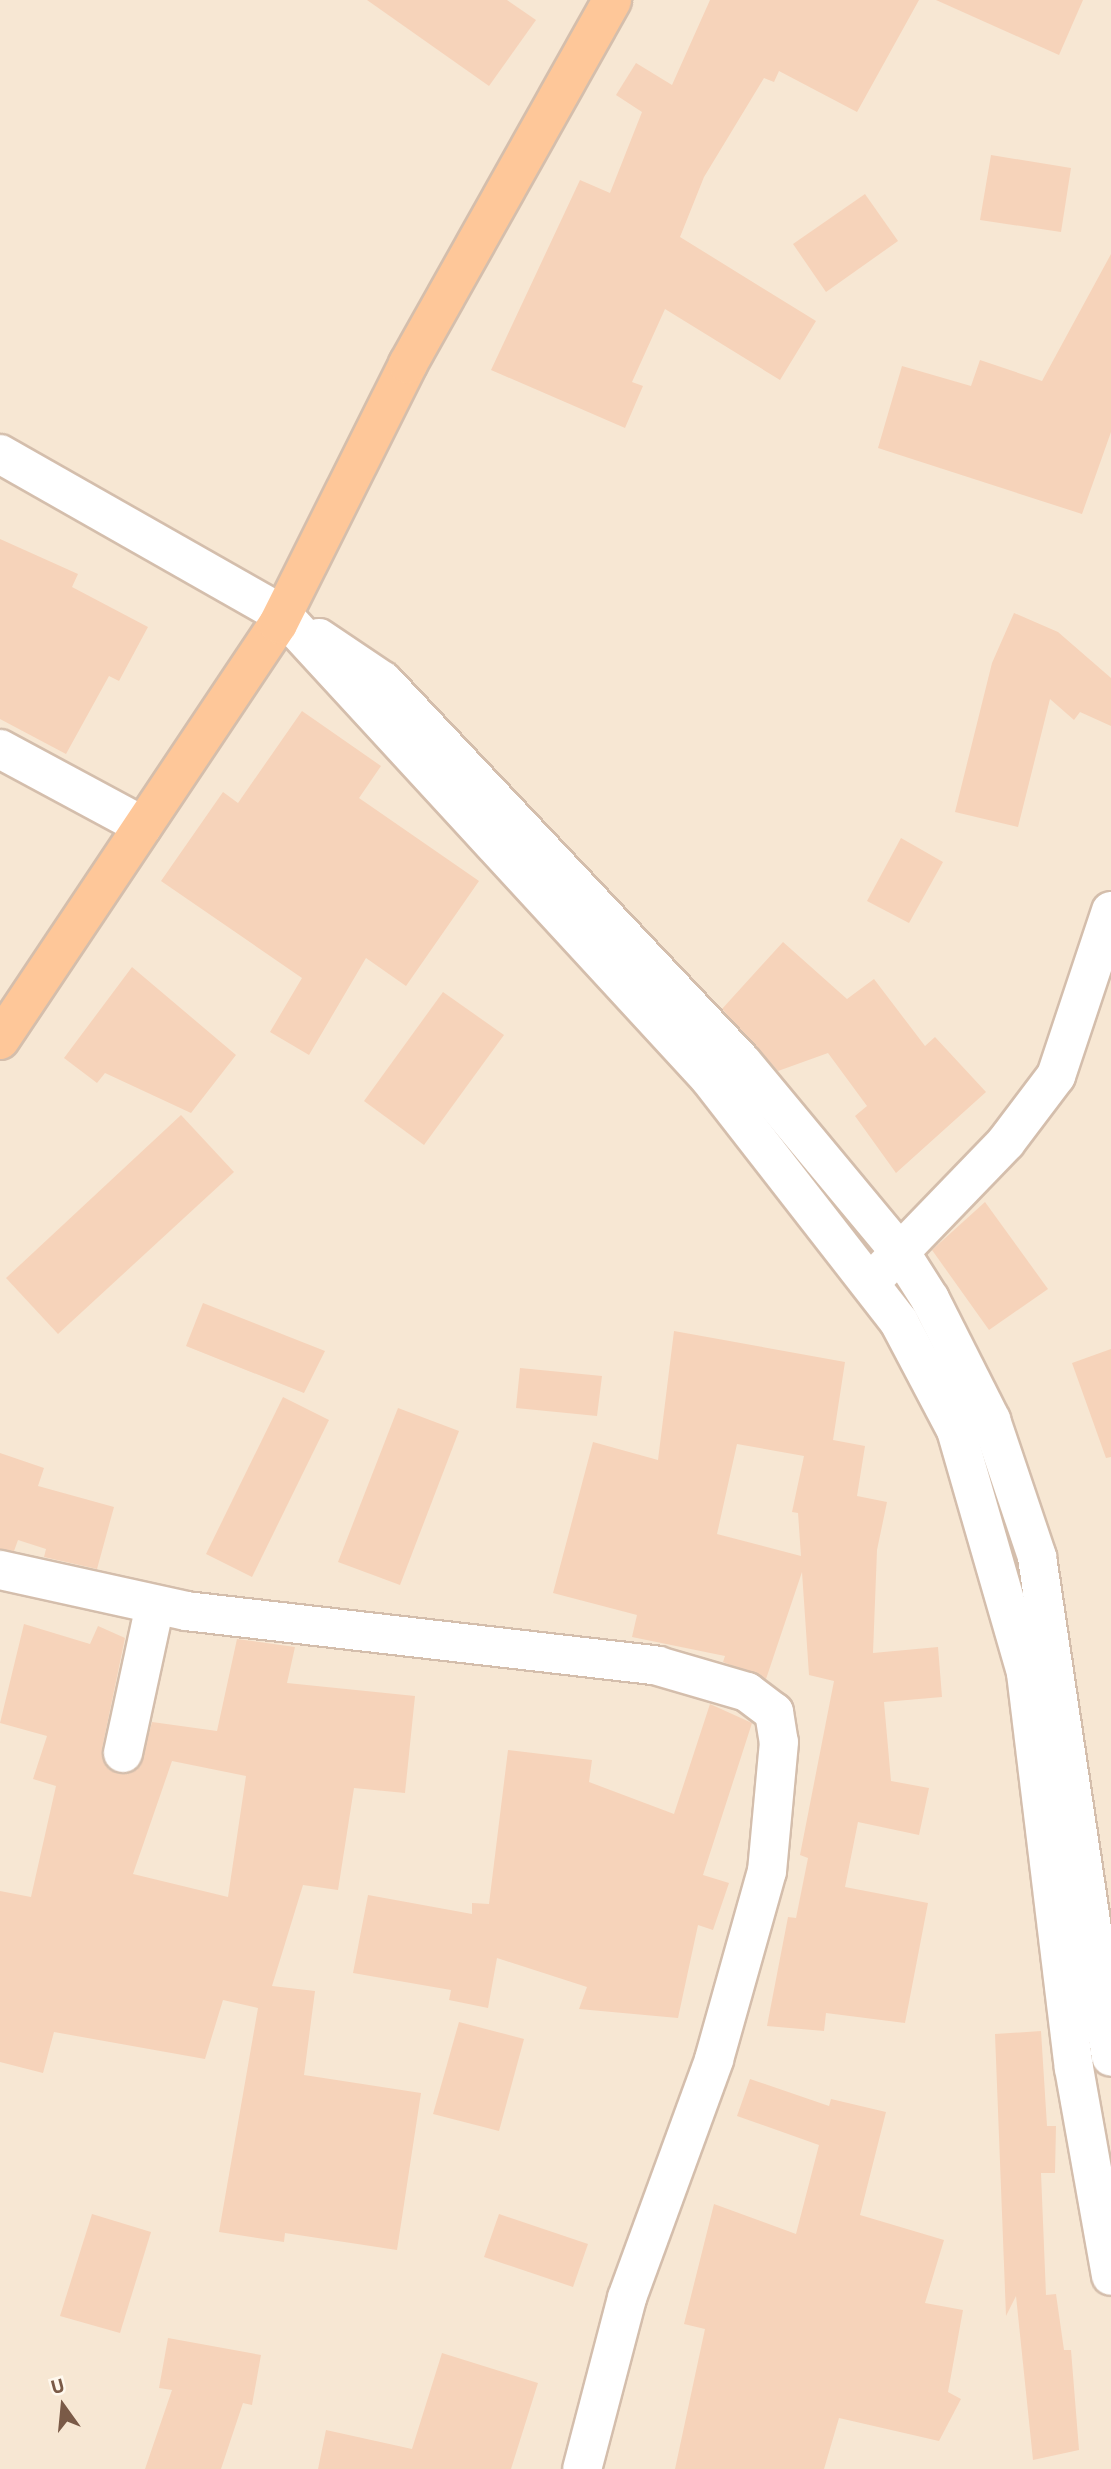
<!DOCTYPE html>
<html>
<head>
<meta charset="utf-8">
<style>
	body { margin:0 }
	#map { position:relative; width:1111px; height:2469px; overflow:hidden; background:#fef5e5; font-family:"IBM Plex Sans",sans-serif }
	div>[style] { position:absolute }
	.residential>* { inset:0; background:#f7e7d3 }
	.building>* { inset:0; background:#f6d3ba }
	.roads { filter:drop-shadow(2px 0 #d4beac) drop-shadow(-2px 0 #d4beac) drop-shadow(0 2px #d4beac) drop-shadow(0 -2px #d4beac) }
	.minor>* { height:38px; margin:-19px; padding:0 19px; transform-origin:19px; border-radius:19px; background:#fff }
	.tertiary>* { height:38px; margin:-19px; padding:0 19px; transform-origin:19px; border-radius:19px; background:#fff }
	.trunk>* { height:38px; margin:-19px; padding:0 19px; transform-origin:19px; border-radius:19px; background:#fec799 }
	span { translate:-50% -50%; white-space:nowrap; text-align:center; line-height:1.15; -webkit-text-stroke:5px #fff8ed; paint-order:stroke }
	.north { position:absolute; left:28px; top:2371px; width:70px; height:70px; -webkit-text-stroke:5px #fff8ed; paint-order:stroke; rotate:345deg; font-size:19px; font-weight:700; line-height:28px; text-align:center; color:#7a5a47 }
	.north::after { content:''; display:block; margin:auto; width:24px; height:32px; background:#7a5a47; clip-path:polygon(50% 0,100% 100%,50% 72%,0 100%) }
</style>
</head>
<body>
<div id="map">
	<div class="residential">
		<i style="clip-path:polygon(0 0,1111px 0,1111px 2469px,0 2469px)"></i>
	</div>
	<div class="building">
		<i style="clip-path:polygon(367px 0,507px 0,536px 20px,489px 86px)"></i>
		<i style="clip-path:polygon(710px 0,919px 0,857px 112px,779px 71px,774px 82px,764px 78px,704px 177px,680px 237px,816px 321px,780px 380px,665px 309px,632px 382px,643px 386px,625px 428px,491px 370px,580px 180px,610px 193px,642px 112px,616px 95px,636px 63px,672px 85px)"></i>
		<i style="clip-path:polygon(936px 0,1083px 0,1059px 55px)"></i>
		<i style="clip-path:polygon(991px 155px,1071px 168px,1061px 232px,980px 220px)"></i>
		<i style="clip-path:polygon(865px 194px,898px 241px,826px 292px,793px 244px)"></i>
		<i style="clip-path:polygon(1111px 254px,1111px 432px,1082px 514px,878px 448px,902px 366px,971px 386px,980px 360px,1042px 381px)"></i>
		<i style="clip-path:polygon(0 539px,78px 574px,72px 587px,148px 627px,119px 681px,109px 676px,66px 754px,0 719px)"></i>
		<i style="clip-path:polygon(1014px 613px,1058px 632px,1111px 678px,1111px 726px,1080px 712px,1074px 720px,1050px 699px,1018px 827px,955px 812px,992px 663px)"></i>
		<i style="clip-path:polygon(302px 711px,381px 766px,359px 798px,479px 881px,406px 986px,366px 958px,309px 1055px,270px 1032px,302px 978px,161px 881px,223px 792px,238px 803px)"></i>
		<i style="clip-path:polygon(901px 838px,943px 862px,909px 923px,867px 901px)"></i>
		<i style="clip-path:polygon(783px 942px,847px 999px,874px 979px,925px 1046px,935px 1037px,986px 1092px,896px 1173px,855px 1116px,867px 1106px,828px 1053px,778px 1071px,722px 1009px)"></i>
		<i style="clip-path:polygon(132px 967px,236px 1055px,191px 1113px,105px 1073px,97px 1083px,64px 1058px)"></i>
		<i style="clip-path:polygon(443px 992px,504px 1035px,424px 1145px,364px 1101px)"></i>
		<i style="clip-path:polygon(181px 1115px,234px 1172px,58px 1334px,6px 1278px)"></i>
		<i style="clip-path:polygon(985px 1202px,1048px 1289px,989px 1330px,932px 1250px)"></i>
		<i style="clip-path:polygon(203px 1303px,325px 1351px,304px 1393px,186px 1346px)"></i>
		<i style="clip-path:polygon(evenodd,674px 1331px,845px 1362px,833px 1440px,865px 1446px,857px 1496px,887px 1502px,877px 1550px,873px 1653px,938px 1647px,942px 1697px,884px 1702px,891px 1781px,929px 1788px,919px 1835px,858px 1822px,845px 1887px,928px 1903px,905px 2023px,826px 2013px,824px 2031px,767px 2026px,788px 1917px,796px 1918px,808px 1858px,800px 1855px,834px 1681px,809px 1675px,802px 1572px,766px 1679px,723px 1662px,725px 1656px,632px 1637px,637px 1615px,553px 1593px,593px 1442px,658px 1460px,674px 1331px,737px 1444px,804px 1456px,792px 1512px,798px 1513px,801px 1556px,717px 1534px,737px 1444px)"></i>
		<i style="clip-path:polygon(1111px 1349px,1111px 1457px,1106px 1458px,1072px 1363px)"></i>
		<i style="clip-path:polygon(520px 1368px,602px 1376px,597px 1416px,516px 1408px)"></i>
		<i style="clip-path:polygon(283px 1397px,329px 1420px,252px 1577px,206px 1554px)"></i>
		<i style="clip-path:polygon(398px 1408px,459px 1431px,400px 1585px,338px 1562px)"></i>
		<i style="clip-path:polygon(0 1453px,44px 1468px,38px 1486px,114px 1507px,97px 1569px,44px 1557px,46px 1549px,18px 1540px,14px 1551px,0 1549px)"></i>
		<i style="clip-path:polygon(evenodd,24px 1624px,90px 1644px,98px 1626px,125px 1638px,102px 1749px,108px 1769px,119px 1774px,140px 1767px,152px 1722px,217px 1731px,237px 1639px,295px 1647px,287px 1683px,415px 1696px,405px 1793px,354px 1788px,338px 1890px,303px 1885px,272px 1986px,315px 1991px,304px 2075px,421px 2093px,397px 2250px,285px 2233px,284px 2242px,219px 2232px,258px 2008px,223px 2000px,205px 2059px,54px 2032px,43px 2073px,0 2062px,0 1891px,31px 1897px,56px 1786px,33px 1779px,47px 1736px,0 1723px,24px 1624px,172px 1761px,246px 1776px,228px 1897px,133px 1874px,172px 1761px)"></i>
		<i style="clip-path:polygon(710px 1704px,752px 1723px,703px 1875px,729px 1883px,713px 1930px,698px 1925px,678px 2018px,579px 2009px,587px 1987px,497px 1958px,488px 2008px,449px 2000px,451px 1990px,353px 1973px,368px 1895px,472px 1914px,472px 1903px,489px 1904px,508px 1750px,592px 1760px,589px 1782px,674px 1814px)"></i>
		<i style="clip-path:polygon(459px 2022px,524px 2039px,499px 2131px,433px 2114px)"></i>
		<i style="clip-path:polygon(1041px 2031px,1047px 2126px,1056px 2126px,1055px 2173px,1041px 2173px,1046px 2295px,1056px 2294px,1064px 2350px,1071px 2350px,1079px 2450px,1033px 2460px,1016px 2296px,1006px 2316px,995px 2034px)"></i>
		<i style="clip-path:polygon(750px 2079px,829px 2106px,831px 2099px,886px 2112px,860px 2215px,944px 2240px,925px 2303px,963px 2310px,948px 2392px,961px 2399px,939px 2441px,839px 2418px,824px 2469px,675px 2469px,705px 2329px,684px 2324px,714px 2204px,796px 2234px,819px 2145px,737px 2116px)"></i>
		<i style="clip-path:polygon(92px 2214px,151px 2232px,120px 2333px,60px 2316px)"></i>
		<i style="clip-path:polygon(499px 2214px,588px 2244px,573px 2287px,484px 2257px)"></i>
		<i style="clip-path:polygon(168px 2338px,261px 2355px,252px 2405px,243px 2403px,221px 2469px,145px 2469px,172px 2390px,159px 2388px)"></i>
		<i style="clip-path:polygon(442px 2353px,538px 2383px,511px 2469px,318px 2469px,326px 2430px,412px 2449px)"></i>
	</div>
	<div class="roads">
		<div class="minor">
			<i style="left:0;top:454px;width:324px;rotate:29.6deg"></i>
			<i style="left:0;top:749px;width:162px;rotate:28.3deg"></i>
			<i style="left:870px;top:1283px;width:196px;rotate:-46deg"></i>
			<i style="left:1006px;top:1142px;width:83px;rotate:-52.9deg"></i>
			<i style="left:1056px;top:1076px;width:174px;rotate:-71.6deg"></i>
			<i style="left:0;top:1570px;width:190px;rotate:12.4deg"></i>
			<i style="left:186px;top:1611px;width:475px;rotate:6.6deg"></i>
			<i style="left:658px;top:1666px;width:93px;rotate:16.3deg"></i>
			<i style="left:747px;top:1692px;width:34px;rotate:37deg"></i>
			<i style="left:774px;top:1712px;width:30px;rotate:81deg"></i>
			<i style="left:779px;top:1742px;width:130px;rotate:95.3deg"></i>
			<i style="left:767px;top:1871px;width:196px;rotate:105.7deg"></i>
			<i style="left:714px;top:2060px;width:253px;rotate:110.1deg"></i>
			<i style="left:627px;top:2298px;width:177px;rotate:104.7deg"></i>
			<i style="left:123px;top:1753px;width:151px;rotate:-77.8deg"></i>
		</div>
		<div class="tertiary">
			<i style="left:282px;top:614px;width:632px;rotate:47.37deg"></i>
			<i style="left:710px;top:1079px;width:308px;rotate:52.1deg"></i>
			<i style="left:899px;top:1322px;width:122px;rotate:62.2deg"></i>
			<i style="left:956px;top:1430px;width:253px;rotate:73.9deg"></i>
			<i style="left:1026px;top:1673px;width:398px;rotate:83.1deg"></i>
			<i style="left:1074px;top:2068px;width:211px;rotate:79.9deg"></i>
			<i style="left:319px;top:638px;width:77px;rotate:33.9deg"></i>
			<i style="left:383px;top:681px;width:523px;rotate:46.7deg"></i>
			<i style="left:742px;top:1062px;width:251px;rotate:50.3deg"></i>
			<i style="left:902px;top:1255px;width:52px;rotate:57.5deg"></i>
			<i style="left:930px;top:1299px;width:136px;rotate:63.2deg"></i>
			<i style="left:991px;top:1420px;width:145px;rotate:71.4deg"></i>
			<i style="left:1037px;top:1557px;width:505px;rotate:81.58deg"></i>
		</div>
		<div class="trunk">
			<i style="left:0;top:1040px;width:500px;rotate:-56.25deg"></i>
			<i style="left:278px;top:624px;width:291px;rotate:-63.4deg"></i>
			<i style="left:408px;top:364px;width:417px;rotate:-60.7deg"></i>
		</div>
	</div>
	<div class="north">U</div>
</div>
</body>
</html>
